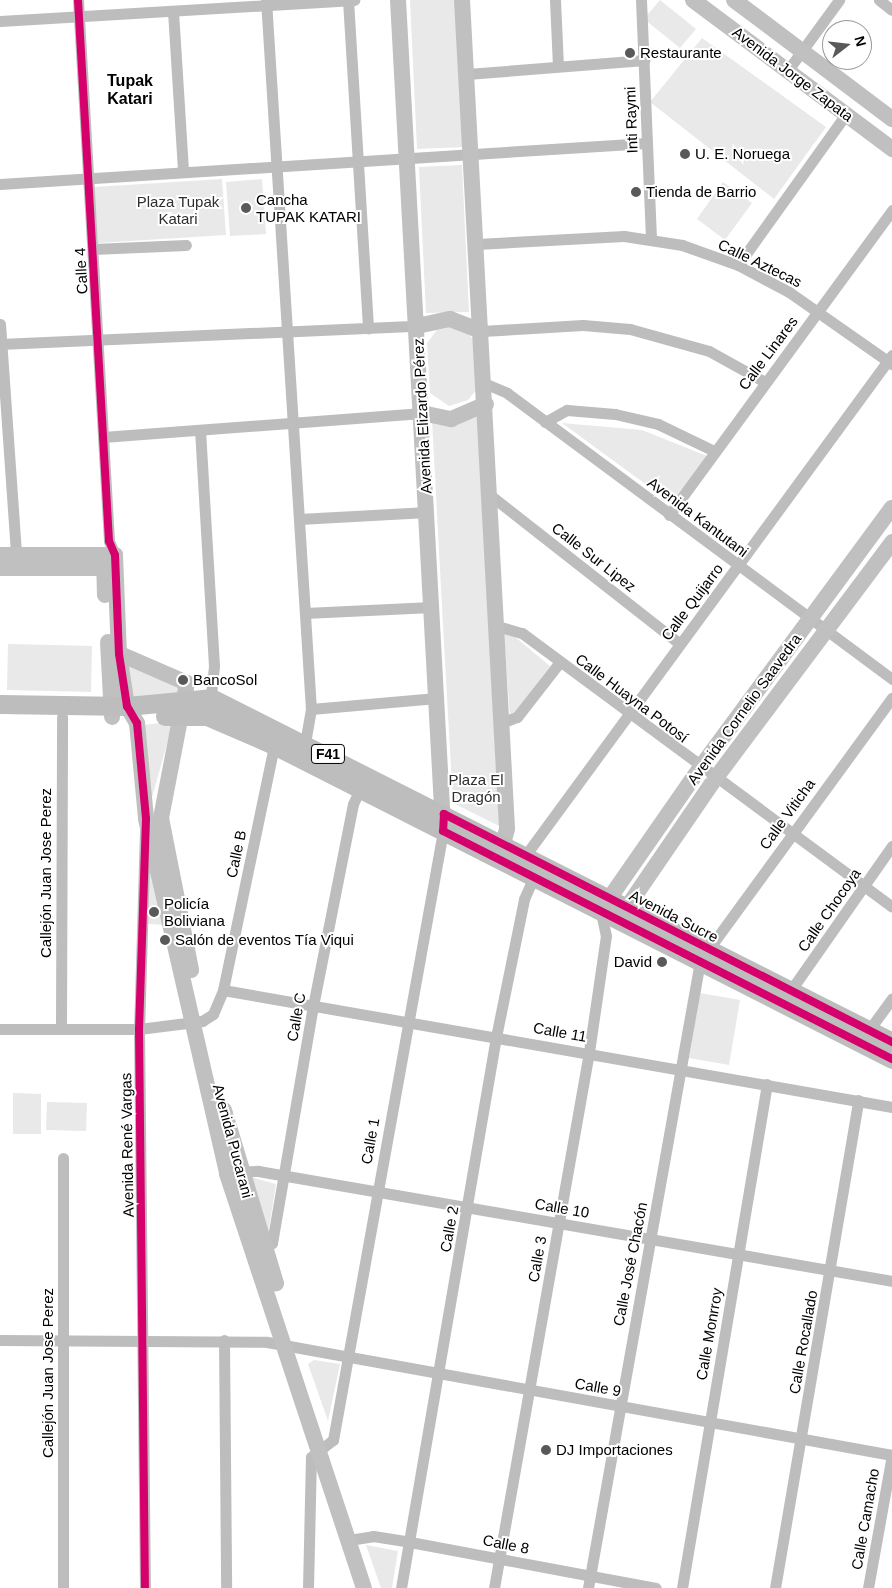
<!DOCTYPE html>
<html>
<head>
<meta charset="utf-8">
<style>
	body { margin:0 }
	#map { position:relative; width:892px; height:1588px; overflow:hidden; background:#fff; font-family:Helvetica,sans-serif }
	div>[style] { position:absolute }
	.green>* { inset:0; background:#e9e9e9 }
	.street>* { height:11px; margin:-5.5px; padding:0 5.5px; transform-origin:5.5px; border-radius:5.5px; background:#bdbdbd }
	.secondary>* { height:16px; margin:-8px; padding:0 8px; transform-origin:8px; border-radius:8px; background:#c0c0c0 }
	.primary>* { height:19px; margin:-9.5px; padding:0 9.5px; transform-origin:9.5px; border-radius:9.5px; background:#bdbdbd }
	.cycleway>* { height:8px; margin:-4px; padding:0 4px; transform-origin:4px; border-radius:4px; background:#d6006c }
	.dots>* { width:14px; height:14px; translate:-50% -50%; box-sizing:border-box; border:2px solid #fff; border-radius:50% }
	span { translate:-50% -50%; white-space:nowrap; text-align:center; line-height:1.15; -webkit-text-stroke:4px #fff; paint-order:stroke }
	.shield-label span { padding:1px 4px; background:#fff; border:1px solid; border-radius:4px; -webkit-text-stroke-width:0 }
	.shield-label { font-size:14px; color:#000; font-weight:700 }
	.poi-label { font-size:15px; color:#000 }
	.left { translate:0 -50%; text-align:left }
	.right { translate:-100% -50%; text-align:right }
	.street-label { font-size:15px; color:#000 }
	.park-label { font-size:15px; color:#2e2e2e }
	.neighbourhood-label { font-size:16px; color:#000; font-weight:700 }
	.north { position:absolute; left:822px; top:20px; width:50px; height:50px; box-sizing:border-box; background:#fff; border:1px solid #999; border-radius:50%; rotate:74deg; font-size:14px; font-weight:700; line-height:20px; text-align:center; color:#000 }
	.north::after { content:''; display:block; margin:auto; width:18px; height:22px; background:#595959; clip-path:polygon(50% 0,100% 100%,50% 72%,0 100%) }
</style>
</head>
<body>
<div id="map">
	<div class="green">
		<i style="clip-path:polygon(410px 0,455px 0,464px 147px,417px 149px)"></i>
		<i style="clip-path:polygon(660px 0,696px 29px,680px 48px,644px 19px)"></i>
		<i style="clip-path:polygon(702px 38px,826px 127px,774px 199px,650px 102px)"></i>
		<i style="clip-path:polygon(462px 165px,469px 312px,426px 313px,419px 167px)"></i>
		<i style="clip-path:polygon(222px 179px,226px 235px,98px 243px,94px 187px)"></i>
		<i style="clip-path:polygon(262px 179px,266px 234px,230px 236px,226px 182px)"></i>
		<i style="clip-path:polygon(723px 182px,752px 203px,725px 240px,697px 219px)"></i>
		<i style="clip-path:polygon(451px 327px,467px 331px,474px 341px,476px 390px,468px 400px,449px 406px,430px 393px,427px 343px,437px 330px)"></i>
		<i style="clip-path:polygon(478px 417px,499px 826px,453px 803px,444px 644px,432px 420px,452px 425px)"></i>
		<i style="clip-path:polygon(562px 423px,642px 430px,707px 456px,674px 505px)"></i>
		<i style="clip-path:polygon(508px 631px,550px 666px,510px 719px,504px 633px)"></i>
		<i style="clip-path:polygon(8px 644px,92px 646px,91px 692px,7px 690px)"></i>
		<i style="clip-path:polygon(128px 663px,179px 685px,180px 694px,133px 698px)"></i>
		<i style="clip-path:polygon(169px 722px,172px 725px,150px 805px,144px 725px)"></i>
		<i style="clip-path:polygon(149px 847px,166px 925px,147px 924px)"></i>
		<i style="clip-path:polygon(700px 993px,740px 1000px,729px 1065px,689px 1058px)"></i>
		<i style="clip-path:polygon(13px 1093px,41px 1094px,41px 1134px,13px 1134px)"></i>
		<i style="clip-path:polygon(47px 1102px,87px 1103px,86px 1131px,46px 1130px)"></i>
		<i style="clip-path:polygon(250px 1177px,276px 1184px,268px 1234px)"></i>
		<i style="clip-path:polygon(314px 1360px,340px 1364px,328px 1421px,308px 1364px)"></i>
		<i style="clip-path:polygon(366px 1545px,398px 1551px,392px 1588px,381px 1588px)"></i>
	</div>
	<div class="street">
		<i style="left:78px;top:0;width:542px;rotate:86.72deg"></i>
		<i style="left:109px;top:541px;width:15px;rotate:67deg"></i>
		<i style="left:266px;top:0;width:710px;rotate:86.37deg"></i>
		<i style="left:311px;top:709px;width:34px;rotate:100deg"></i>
		<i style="left:348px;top:0;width:329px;rotate:86.5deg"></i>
		<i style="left:555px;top:0;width:66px;rotate:87.4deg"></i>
		<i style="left:641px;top:0;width:240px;rotate:87.6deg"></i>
		<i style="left:879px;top:0;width:16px;rotate:38deg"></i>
		<i style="left:173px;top:11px;width:161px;rotate:86.4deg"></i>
		<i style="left:0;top:21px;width:355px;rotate:-3.4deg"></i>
		<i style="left:788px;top:70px;width:87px;rotate:-53.9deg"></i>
		<i style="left:467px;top:74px;width:178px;rotate:-4.5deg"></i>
		<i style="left:0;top:184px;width:648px;rotate:-3.63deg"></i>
		<i style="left:477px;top:244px;width:147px;rotate:-3.1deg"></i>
		<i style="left:624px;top:236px;width:59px;rotate:8.8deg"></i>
		<i style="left:682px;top:245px;width:59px;rotate:19.7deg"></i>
		<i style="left:738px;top:265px;width:58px;rotate:27.9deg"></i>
		<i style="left:789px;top:292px;width:126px;rotate:35deg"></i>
		<i style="left:93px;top:249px;width:93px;rotate:-2.5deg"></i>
		<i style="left:738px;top:265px;width:186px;rotate:-54.4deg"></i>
		<i style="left:0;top:324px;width:232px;rotate:86deg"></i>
		<i style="left:482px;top:331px;width:101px;rotate:-3.4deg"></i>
		<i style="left:583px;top:325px;width:47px;rotate:4.9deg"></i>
		<i style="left:630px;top:329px;width:82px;rotate:15.6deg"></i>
		<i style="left:709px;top:351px;width:64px;rotate:29deg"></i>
		<i style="left:0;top:344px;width:417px;rotate:-2.5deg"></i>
		<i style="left:484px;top:383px;width:25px;rotate:23deg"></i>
		<i style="left:507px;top:393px;width:480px;rotate:36.6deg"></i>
		<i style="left:545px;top:422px;width:25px;rotate:-29deg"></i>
		<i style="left:567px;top:410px;width:48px;rotate:4.8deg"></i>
		<i style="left:615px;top:414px;width:44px;rotate:13.1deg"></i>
		<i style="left:658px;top:424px;width:62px;rotate:25.7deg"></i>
		<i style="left:200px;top:430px;width:236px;rotate:86.6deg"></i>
		<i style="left:214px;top:666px;width:37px;rotate:96deg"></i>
		<i style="left:103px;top:437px;width:320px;rotate:-4.3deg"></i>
		<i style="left:490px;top:495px;width:240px;rotate:38.1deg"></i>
		<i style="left:669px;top:515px;width:378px;rotate:-53.8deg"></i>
		<i style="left:299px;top:519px;width:128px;rotate:-3.1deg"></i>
		<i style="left:305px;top:613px;width:127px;rotate:-2.7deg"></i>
		<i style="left:497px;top:626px;width:26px;rotate:16deg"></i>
		<i style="left:522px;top:633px;width:460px;rotate:36.5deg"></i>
		<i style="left:311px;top:709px;width:126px;rotate:-5deg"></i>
		<i style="left:501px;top:723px;width:17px;rotate:-21deg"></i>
		<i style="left:517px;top:717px;width:68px;rotate:-52.1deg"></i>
		<i style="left:145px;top:830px;width:199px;rotate:91.7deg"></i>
		<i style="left:139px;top:1029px;width:559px;rotate:89.39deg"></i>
		<i style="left:522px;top:860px;width:626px;rotate:-53.77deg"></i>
		<i style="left:223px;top:990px;width:679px;rotate:9.92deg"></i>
		<i style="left:791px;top:990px;width:176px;rotate:-55deg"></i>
		<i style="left:0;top:1029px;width:139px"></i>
		<i style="left:139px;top:1029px;width:64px;rotate:-7.2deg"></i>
		<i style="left:202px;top:1021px;width:13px;rotate:-32deg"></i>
		<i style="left:213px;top:1014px;width:26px;rotate:-67deg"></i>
		<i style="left:223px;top:990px;width:250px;rotate:-78.2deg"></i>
		<i style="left:61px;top:1029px;width:312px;rotate:-89.8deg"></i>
		<i style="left:869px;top:1030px;width:39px;rotate:-54deg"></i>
		<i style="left:236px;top:1172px;width:22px;rotate:-3deg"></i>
		<i style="left:258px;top:1171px;width:643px;rotate:9.84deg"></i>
		<i style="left:264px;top:1248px;width:9px;rotate:-32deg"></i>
		<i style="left:272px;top:1243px;width:241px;rotate:-80.2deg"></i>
		<i style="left:313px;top:1006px;width:206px;rotate:-78.8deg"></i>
		<i style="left:353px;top:804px;width:17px;rotate:-65deg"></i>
		<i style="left:0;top:1340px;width:267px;rotate:0.4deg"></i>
		<i style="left:267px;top:1342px;width:635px;rotate:10.25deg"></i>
		<i style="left:224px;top:1340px;width:248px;rotate:89.5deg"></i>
		<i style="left:349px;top:1540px;width:24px;rotate:-9deg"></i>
		<i style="left:373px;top:1536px;width:37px;rotate:9deg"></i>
		<i style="left:410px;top:1542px;width:250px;rotate:10.6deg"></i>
		<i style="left:63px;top:1588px;width:430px;rotate:-90deg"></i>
		<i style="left:308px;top:1588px;width:131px;rotate:-88.7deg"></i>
		<i style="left:311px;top:1457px;width:28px;rotate:-38deg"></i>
		<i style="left:333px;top:1440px;width:619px;rotate:-79.76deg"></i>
		<i style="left:401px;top:1588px;width:559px;rotate:-80.22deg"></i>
		<i style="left:496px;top:1037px;width:141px;rotate:-78.5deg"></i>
		<i style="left:524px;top:899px;width:24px;rotate:-66deg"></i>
		<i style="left:494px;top:1588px;width:544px;rotate:-79.95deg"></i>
		<i style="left:589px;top:1052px;width:117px;rotate:-81.7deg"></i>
		<i style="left:606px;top:936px;width:25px;rotate:-102deg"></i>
		<i style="left:588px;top:1588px;width:637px;rotate:-79.87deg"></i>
		<i style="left:700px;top:961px;width:326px;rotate:-53.9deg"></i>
		<i style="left:682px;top:1588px;width:511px;rotate:-80.43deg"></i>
		<i style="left:775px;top:1588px;width:495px;rotate:-80.3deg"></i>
		<i style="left:868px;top:1588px;width:135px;rotate:-79.8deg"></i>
	</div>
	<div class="secondary">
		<i style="left:398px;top:0;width:827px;rotate:86.88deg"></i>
		<i style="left:462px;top:0;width:830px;rotate:86.89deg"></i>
		<i style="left:507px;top:829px;width:30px;rotate:105deg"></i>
		<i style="left:693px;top:0;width:249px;rotate:36.8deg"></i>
		<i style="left:734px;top:0;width:198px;rotate:37deg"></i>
		<i style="left:417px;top:326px;width:34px;rotate:-12deg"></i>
		<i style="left:450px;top:319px;width:34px;rotate:21deg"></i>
		<i style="left:422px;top:413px;width:30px;rotate:12deg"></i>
		<i style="left:451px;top:419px;width:38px;rotate:-23deg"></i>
		<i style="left:0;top:555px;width:115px"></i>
		<i style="left:115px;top:555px;width:99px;rotate:87.7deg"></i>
		<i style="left:119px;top:654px;width:53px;rotate:81.3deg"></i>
		<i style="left:127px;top:706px;width:20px;rotate:60deg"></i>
		<i style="left:137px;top:723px;width:96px;rotate:84.6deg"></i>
		<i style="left:146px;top:819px;width:364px;rotate:77.1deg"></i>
		<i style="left:227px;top:1174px;width:436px;rotate:71.7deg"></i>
		<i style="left:104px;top:555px;width:40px;rotate:88.6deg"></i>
		<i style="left:0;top:568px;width:113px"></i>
		<i style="left:108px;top:642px;width:75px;rotate:86.9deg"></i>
		<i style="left:111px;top:650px;width:83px;rotate:23.5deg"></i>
		<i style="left:187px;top:683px;width:137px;rotate:100.9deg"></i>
		<i style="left:161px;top:818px;width:155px;rotate:78.8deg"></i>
		<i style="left:602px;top:909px;width:172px;rotate:-55.2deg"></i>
		<i style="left:700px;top:768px;width:323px;rotate:-53.6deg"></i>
		<i style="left:619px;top:919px;width:170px;rotate:-55.6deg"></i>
		<i style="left:715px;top:779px;width:296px;rotate:-53.2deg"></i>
		<i style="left:224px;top:1110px;width:181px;rotate:73.3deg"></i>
	</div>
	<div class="primary">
		<i style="left:0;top:704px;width:127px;rotate:0.9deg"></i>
		<i style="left:127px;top:706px;width:84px;rotate:-5.4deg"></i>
		<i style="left:211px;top:698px;width:763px;rotate:26.8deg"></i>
		<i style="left:165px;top:716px;width:42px"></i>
		<i style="left:207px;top:716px;width:73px;rotate:23.4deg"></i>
		<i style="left:274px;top:745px;width:693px;rotate:26.93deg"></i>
	</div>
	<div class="cycleway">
		<i style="left:78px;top:0;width:542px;rotate:86.72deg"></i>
		<i style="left:109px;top:541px;width:15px;rotate:67deg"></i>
		<i style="left:115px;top:555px;width:99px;rotate:87.7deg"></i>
		<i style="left:119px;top:654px;width:53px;rotate:81.3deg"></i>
		<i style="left:127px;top:706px;width:20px;rotate:60deg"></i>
		<i style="left:137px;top:723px;width:96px;rotate:84.6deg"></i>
		<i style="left:146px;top:819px;width:210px;rotate:91.9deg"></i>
		<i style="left:139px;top:1029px;width:559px;rotate:89.39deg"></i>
		<i style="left:892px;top:1042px;width:503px;rotate:-153.03deg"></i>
		<i style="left:444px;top:814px;width:17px;rotate:93deg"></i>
		<i style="left:443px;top:831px;width:504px;rotate:26.92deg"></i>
	</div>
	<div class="dots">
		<i style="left:630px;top:53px;background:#595959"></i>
		<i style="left:685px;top:154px;background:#595959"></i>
		<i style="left:636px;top:192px;background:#595959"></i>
		<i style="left:246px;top:208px;background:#595959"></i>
		<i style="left:183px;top:680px;background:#595959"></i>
		<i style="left:154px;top:912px;background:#595959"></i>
		<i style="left:165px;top:940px;background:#595959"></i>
		<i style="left:662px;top:962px;background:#595959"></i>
		<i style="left:546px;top:1450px;background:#595959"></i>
	</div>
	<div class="shield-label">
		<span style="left:328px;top:754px">F41</span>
	</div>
	<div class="poi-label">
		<span class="left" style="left:640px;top:53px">Restaurante</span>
		<span class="left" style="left:695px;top:154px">U. E. Noruega</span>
		<span class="left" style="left:646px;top:192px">Tienda de Barrio</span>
		<span class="left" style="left:256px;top:208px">Cancha<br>TUPAK KATARI</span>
		<span class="left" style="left:193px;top:680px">BancoSol</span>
		<span class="left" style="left:164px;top:912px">Policía<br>Boliviana</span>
		<span class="left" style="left:175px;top:940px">Salón de eventos Tía Viqui</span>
		<span class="right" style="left:652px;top:962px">David</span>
		<span class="left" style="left:556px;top:1450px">DJ Importaciones</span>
	</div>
	<div class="street-label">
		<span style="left:793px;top:74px;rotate:37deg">Avenida Jorge Zapata</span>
		<span style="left:631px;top:120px;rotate:-92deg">Inti Raymi</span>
		<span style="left:760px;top:263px;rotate:26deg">Calle Aztecas</span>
		<span style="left:81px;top:271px;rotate:-93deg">Calle 4</span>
		<span style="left:768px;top:353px;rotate:-53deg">Calle Linares</span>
		<span style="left:422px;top:416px;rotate:-93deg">Avenida Elizardo Pérez</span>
		<span style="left:698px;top:517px;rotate:37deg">Avenida Kantutani</span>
		<span style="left:594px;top:557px;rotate:38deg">Calle Sur Lipez</span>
		<span style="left:692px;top:602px;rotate:-53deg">Calle Quijarro</span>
		<span style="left:632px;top:698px;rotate:37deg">Calle Huayna Potosí</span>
		<span style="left:744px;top:709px;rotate:-54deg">Avenida Cornelio Saavedra</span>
		<span style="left:787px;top:814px;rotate:-54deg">Calle Viticha</span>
		<span style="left:236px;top:854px;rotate:-78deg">Calle B</span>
		<span style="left:46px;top:873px;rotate:-90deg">Callejón Juan Jose Perez</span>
		<span style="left:829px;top:910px;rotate:-55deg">Calle Chocoya</span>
		<span style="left:674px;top:916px;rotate:27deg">Avenida Sucre</span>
		<span style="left:296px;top:1017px;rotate:-80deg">Calle C</span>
		<span style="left:560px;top:1032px;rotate:10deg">Calle 11</span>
		<span style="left:233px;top:1141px;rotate:75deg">Avenida Pucarani</span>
		<span style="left:370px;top:1141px;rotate:-80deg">Calle 1</span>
		<span style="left:127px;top:1145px;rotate:-91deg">Avenida René Vargas</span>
		<span style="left:562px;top:1208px;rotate:10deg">Calle 10</span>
		<span style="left:449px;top:1229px;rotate:-80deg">Calle 2</span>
		<span style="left:537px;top:1259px;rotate:-80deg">Calle 3</span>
		<span style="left:630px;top:1264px;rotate:-79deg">Calle José Chacón</span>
		<span style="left:709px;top:1334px;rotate:-80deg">Calle Monrroy</span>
		<span style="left:803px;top:1342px;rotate:-80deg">Calle Rocallado</span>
		<span style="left:48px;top:1373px;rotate:-90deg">Callejón Juan Jose Perez</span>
		<span style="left:598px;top:1387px;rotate:10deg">Calle 9</span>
		<span style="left:865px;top:1519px;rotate:-80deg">Calle Camacho</span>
		<span style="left:506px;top:1544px;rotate:11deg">Calle 8</span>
	</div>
	<div class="park-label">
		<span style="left:178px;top:210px">Plaza Tupak<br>Katari</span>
		<span style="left:476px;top:788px">Plaza El<br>Dragón</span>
	</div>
	<div class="neighbourhood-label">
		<span style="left:130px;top:90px">Tupak<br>Katari</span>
	</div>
	<div class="north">N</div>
</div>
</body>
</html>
